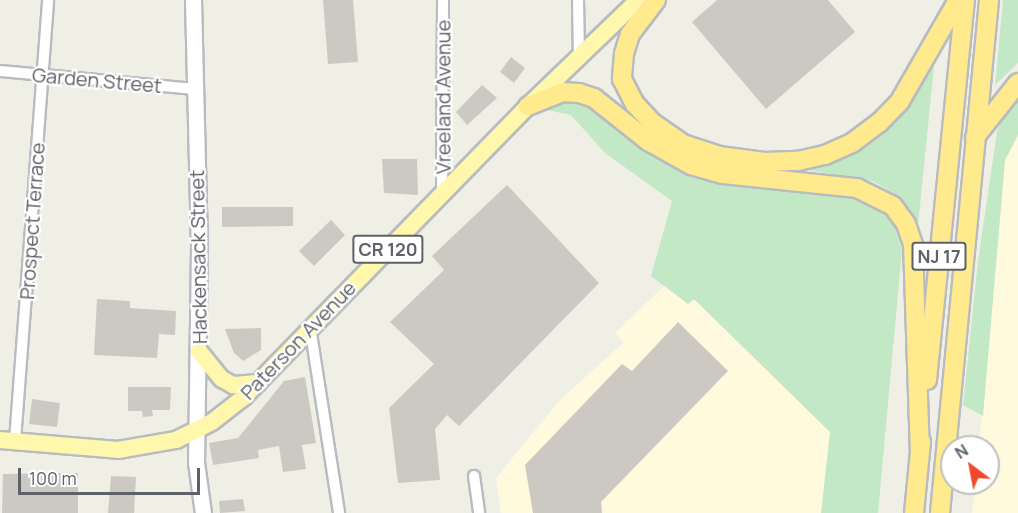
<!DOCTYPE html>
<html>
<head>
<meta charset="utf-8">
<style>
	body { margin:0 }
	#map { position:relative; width:1018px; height:513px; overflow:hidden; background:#f0efe6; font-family:Manrope,sans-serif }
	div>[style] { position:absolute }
	.commercial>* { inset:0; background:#fff9dd }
	.green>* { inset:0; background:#c2e8c5 }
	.building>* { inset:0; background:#ccc9c3 }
	.roads { filter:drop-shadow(2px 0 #b8bbc0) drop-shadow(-2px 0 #b8bbc0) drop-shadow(0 2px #b8bbc0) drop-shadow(0 -2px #b8bbc0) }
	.street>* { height:10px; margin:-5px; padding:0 5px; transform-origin:5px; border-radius:5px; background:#fff }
	.secondary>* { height:15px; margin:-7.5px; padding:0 7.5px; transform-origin:7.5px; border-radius:7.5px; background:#fff }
	.primary>* { height:16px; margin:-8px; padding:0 8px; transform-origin:8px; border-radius:8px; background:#fff7ac }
	.highway>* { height:18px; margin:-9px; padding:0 9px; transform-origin:9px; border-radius:9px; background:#ffea8e }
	span { translate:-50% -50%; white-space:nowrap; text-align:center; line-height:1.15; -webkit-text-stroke:4.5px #fff; paint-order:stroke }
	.shield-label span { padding:2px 4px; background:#fff; border:2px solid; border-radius:4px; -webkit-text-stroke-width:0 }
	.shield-label { font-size:18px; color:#5e6167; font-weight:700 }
	.street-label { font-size:20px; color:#5e6167 }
	.north { position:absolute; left:940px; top:435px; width:60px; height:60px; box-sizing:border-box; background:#fff; border:2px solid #bfc0c2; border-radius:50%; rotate:328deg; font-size:16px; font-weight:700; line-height:24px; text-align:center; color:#5e6167 }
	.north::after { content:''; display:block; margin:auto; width:21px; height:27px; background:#ef4a2e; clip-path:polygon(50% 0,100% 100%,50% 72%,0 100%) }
	.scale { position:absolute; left:18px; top:468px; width:182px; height:27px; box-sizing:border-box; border:3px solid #5e6167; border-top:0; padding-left:8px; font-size:18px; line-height:21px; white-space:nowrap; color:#5e6167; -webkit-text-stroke:4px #fff; paint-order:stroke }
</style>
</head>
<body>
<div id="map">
	<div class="commercial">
		<i style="clip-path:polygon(1018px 135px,1018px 513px,972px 513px,976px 483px,988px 483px,988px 447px,979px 447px,996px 259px,1005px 160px)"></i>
		<i style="clip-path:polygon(666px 284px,688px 304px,694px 299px,830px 432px,824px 513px,501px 513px,496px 478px,559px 401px,624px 342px,615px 333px)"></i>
	</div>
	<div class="green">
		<i style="clip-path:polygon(1003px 0,1018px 0,1018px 63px,995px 85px)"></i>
		<i style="clip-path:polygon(934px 66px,917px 235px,911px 214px,894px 193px,872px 181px,790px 167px,824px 159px)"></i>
		<i style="clip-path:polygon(1018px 92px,1018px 135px,1005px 160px,983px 416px,963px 405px,978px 261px,997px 132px,1010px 99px)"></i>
		<i style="clip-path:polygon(566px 97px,594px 108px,652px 157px,706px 175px,862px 197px,893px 222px,902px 250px,878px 513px,821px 513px,830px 432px,694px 299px,688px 304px,651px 276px,672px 201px,605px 153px,571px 115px,542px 109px)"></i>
	</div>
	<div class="building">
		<i style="clip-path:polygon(323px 0,353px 0,358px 62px,328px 64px)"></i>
		<i style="clip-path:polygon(717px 0,828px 0,855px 32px,766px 109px,692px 22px)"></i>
		<i style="clip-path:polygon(511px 57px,525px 68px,514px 83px,500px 72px)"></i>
		<i style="clip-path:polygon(482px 85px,497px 98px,467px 125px,456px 112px)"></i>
		<i style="clip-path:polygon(382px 159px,417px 159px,418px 195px,384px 193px)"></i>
		<i style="clip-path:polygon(507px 185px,599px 283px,459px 426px,447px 415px,435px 429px,440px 480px,398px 483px,389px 408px,434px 364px,390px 322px,444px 270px,432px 256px)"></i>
		<i style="clip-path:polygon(222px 207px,293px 207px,293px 226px,222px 227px)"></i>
		<i style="clip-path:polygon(331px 220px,345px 235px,314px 266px,299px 251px)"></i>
		<i style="clip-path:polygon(97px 299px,130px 301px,130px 308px,176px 311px,175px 335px,159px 334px,157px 358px,94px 355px)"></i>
		<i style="clip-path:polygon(678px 322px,728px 371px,601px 502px,602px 513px,533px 513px,525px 465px,622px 364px,632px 371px)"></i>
		<i style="clip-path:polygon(261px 328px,261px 350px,243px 361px,234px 353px,225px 329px)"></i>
		<i style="clip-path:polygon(305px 377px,316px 443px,302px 445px,306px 469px,283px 472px,279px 446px,258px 450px,259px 458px,213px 465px,209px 443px,238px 438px,284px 381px)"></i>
		<i style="clip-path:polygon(128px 387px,171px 387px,170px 410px,152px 410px,153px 416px,143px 417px,142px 411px,128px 411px)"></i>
		<i style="clip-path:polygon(32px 399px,60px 403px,57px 427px,29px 424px)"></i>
		<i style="clip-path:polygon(53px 473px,78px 473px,78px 513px,2px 513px,3px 474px)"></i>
		<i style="clip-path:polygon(111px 476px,136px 477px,134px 513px,108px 513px)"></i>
		<i style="clip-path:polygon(243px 499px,245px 511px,220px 513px,219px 501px)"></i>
	</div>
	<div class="roads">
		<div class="street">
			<i style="left:578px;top:0;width:56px;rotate:89deg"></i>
			<i style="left:0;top:71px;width:196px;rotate:5.3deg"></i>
			<i style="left:442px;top:194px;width:194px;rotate:-89.7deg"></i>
			<i style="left:310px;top:327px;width:188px;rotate:81.1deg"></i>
			<i style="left:15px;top:441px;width:442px;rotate:-85.7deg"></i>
			<i style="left:474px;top:476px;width:37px;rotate:82deg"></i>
		</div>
		<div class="secondary">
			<i style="left:193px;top:0;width:249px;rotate:88.6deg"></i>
			<i style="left:199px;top:249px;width:213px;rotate:90.8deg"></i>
			<i style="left:196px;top:462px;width:51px;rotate:82.2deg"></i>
		</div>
		<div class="primary">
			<i style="left:199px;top:351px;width:36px;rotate:51deg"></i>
			<i style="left:222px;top:379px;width:13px;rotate:29deg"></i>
			<i style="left:233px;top:385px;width:25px;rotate:-5deg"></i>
			<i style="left:0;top:440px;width:118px;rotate:4.8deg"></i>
			<i style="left:118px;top:450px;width:59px;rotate:-9.8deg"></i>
			<i style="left:176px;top:440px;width:40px;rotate:-26.6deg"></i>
			<i style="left:212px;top:422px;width:41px;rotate:-38deg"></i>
			<i style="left:244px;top:397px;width:407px;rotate:-45.7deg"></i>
			<i style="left:528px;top:106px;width:153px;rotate:-43.9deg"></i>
		</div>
		<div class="highway">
			<i style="left:656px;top:0;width:43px;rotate:127.4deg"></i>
			<i style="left:630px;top:34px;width:21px;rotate:107deg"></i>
			<i style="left:624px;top:54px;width:25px;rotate:95deg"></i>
			<i style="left:622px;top:79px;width:28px;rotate:63deg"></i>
			<i style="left:635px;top:104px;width:26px;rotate:47deg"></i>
			<i style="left:653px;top:123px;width:37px;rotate:35deg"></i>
			<i style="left:683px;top:144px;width:38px;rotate:18deg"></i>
			<i style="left:719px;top:156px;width:46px;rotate:7.4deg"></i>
			<i style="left:765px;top:162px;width:33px;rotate:-2deg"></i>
			<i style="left:798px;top:161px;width:28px;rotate:-13deg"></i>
			<i style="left:825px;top:155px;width:30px;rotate:-24deg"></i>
			<i style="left:852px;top:143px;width:34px;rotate:-37deg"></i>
			<i style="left:879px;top:123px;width:30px;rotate:-46deg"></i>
			<i style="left:900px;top:101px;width:116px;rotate:-60.1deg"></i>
			<i style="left:528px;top:106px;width:37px;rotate:-22deg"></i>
			<i style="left:562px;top:92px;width:17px;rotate:3deg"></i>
			<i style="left:579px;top:93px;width:16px;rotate:18deg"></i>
			<i style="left:594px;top:98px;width:69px;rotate:38.5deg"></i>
			<i style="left:648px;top:141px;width:49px;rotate:29.2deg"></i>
			<i style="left:691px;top:165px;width:33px;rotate:16deg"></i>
			<i style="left:723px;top:174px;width:135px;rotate:6deg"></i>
			<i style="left:857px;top:188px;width:40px;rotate:26.6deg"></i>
			<i style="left:893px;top:206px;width:22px;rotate:54deg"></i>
			<i style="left:906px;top:224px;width:21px;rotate:71deg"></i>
			<i style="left:913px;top:244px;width:207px;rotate:88.1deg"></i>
			<i style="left:975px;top:137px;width:69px;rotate:-51.5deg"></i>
			<i style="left:927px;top:380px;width:382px;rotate:-84.3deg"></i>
			<i style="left:914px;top:513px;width:72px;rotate:-84.4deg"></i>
			<i style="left:940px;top:513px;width:515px;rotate:-84.54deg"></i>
		</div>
	</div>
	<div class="shield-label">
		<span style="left:388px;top:249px">CR 120</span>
		<span style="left:939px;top:256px">NJ 17</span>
	</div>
	<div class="street-label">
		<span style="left:97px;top:80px;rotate:5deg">Garden Street</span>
		<span style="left:443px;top:97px;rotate:-90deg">Vreeland Avenue</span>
		<span style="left:32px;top:221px;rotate:-86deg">Prospect Terrace</span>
		<span style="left:198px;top:257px;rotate:-91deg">Hackensack Street</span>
		<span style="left:298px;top:340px;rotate:-46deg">Paterson Avenue</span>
	</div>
	<div class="north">N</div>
	<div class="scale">100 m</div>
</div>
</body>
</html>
